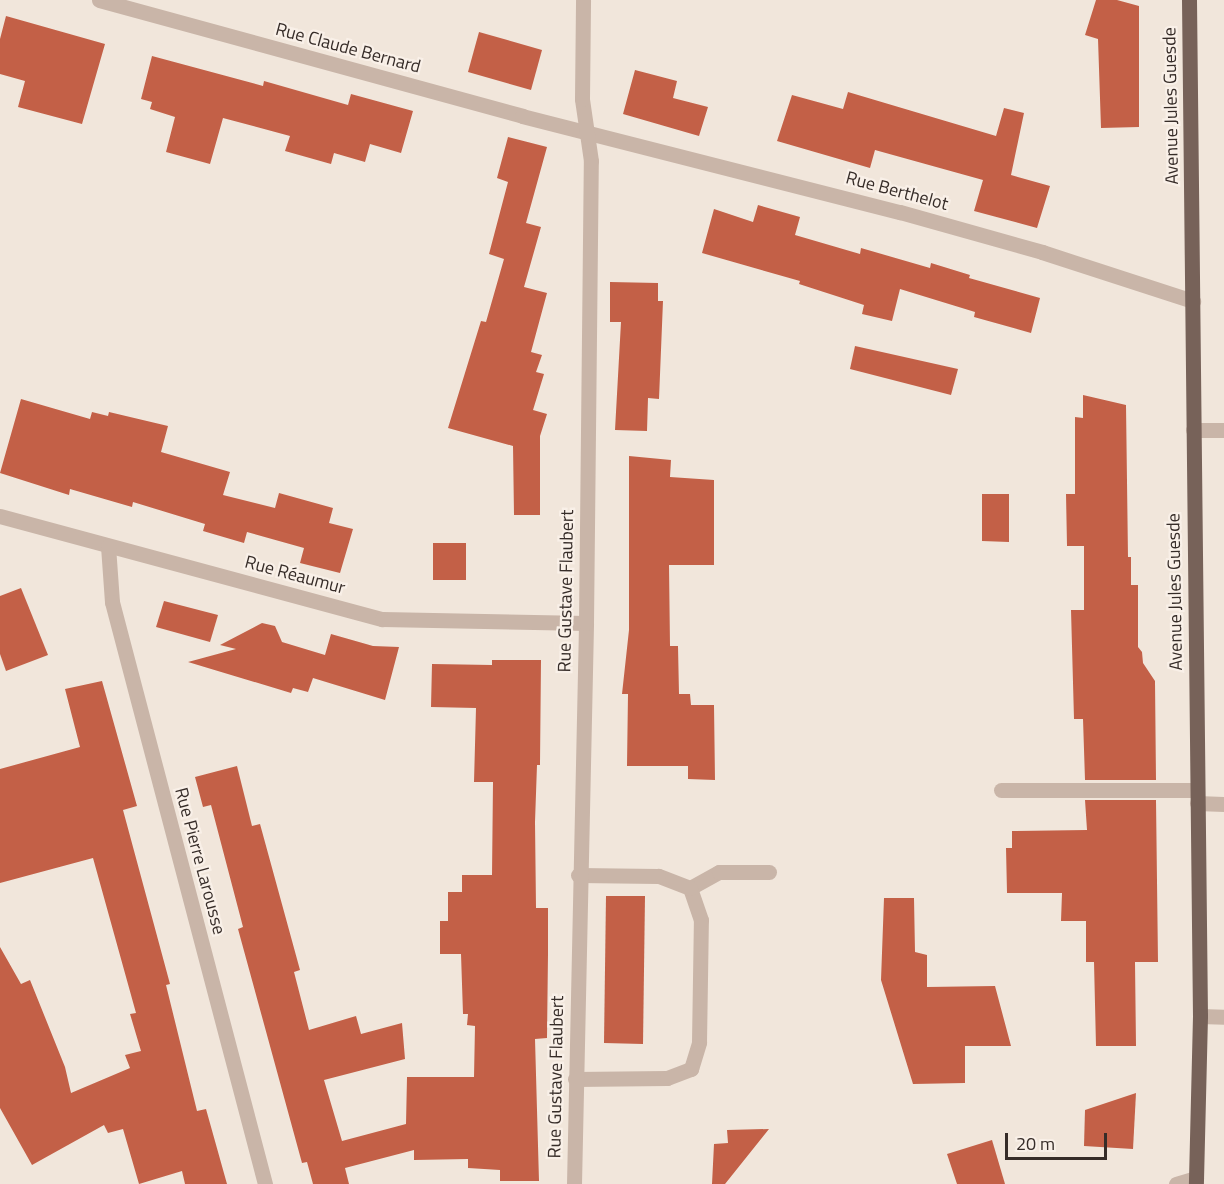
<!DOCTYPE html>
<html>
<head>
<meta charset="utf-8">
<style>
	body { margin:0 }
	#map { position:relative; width:1224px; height:1184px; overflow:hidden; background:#f1e6db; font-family:"Titillium Web",sans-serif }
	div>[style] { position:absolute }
	.building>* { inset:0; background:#c36047 }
	.service>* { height:15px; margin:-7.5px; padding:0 7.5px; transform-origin:7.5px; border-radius:7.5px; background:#c9b5a8 }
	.minor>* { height:15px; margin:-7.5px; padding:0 7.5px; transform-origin:7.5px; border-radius:7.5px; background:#c9b5a8 }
	.tertiary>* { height:15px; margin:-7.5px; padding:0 7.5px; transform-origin:7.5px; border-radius:7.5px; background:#c9b5a8 }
	.primary>* { height:15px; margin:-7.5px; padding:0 7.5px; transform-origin:7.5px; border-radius:7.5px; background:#776259 }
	span { translate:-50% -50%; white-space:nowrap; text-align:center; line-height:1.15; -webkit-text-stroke:4.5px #f9f0e8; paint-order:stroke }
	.street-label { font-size:18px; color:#362c28 }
	.scale { position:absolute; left:1005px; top:1133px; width:102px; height:27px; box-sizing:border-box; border:3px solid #362c28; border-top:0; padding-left:8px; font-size:18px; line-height:21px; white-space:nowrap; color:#362c28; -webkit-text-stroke:4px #f9f0e8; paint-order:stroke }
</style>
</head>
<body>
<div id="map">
	<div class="building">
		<i style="clip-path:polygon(1096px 0,1117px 0,1139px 6px,1139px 127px,1101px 128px,1098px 39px,1085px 35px)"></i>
		<i style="clip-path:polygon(6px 16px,105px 44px,82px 124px,18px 107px,25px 81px,0 74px,0 39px)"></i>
		<i style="clip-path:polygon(479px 32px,542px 50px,531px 90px,468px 72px)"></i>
		<i style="clip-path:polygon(152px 56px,263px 86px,264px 81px,348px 105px,351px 94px,413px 111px,401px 153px,370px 144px,365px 162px,334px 153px,331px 164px,285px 151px,290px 136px,223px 118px,210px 164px,166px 152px,175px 117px,150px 109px,152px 102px,141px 99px)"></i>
		<i style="clip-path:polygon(635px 70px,677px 81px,673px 98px,708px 107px,699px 136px,623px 114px)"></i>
		<i style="clip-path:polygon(848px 92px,996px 136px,1004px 108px,1024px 113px,1011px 175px,1050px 186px,1037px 228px,974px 211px,983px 180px,875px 150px,870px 168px,777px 141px,792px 95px,843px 109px)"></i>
		<i style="clip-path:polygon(508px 137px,547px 147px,526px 223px,541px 227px,524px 287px,547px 293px,531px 352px,542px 355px,536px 372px,544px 374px,533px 410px,547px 414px,540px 436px,540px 515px,514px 515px,513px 446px,448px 428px,481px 321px,486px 322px,504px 259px,489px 254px,508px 182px,497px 178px)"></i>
		<i style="clip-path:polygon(758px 205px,800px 217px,795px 235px,860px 254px,861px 248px,930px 268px,931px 263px,970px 275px,969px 278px,1040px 298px,1031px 333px,974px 317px,975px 312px,900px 289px,892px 321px,862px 314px,864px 305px,799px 284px,800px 281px,702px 253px,714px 209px,753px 222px)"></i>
		<i style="clip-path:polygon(610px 282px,658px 283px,658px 301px,663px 301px,659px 399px,648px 398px,647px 431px,615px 430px,621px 322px,610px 322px)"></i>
		<i style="clip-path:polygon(855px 346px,958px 369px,951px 395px,850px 369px)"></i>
		<i style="clip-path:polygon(1083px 395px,1126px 405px,1128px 557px,1131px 557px,1131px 585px,1138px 585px,1138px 647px,1142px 652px,1143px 663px,1155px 681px,1156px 780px,1085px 780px,1083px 719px,1074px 719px,1071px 610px,1084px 610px,1084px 546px,1067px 546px,1066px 494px,1075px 494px,1075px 417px,1083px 418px)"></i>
		<i style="clip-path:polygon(21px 399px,90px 419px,92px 412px,108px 416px,109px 412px,168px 426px,161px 452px,230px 472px,223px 495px,275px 508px,279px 493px,333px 508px,329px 523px,353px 529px,340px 573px,300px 563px,304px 548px,247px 532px,244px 543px,203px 531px,205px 524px,133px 502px,132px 507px,70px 489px,69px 495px,0 473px)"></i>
		<i style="clip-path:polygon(629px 456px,671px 460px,670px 477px,714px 480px,714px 565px,669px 565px,670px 646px,678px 646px,679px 694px,690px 694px,691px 705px,714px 705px,715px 780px,688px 779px,688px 766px,627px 766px,628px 694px,622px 694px,629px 630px)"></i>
		<i style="clip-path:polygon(982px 494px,1009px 494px,1009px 542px,982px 541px)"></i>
		<i style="clip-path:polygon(433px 543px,466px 543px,466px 580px,433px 580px)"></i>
		<i style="clip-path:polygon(21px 588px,48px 655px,6px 671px,0 654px,0 596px)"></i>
		<i style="clip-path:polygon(164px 601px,218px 615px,210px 642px,156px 627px)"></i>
		<i style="clip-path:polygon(262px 623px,275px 626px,282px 642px,325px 655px,331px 634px,373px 646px,399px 647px,385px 700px,313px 678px,308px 692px,293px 688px,291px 693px,188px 662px,236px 649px,220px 645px)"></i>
		<i style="clip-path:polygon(492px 660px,541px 660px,540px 765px,537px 765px,535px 822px,536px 908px,548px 908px,548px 954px,547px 1038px,535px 1039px,539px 1181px,500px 1181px,500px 1170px,468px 1168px,468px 1159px,414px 1160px,414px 1150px,345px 1168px,349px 1184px,313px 1184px,307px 1162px,302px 1163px,238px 929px,243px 927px,211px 805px,203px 807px,195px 777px,237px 766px,252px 826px,260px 824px,300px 970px,294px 972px,309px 1030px,356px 1016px,361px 1034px,402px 1023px,405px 1059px,324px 1080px,342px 1141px,406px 1124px,407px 1077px,474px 1077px,475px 1026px,467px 1025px,468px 1014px,463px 1014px,461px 954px,440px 954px,440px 921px,448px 921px,448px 892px,462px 892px,462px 875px,492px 875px,493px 782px,474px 782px,476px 708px,431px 707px,432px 664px,492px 665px)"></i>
		<i style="clip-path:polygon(102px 681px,137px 806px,123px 810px,170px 984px,166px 985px,197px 1111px,206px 1109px,227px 1184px,185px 1184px,182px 1171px,139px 1184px,123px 1129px,108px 1133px,104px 1125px,32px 1165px,0 1108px,0 947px,21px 984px,30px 980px,65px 1067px,71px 1093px,130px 1068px,125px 1055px,141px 1051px,130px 1014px,136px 1013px,93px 858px,0 883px,0 769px,80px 747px,65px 689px)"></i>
		<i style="clip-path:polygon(1085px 800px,1156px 800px,1158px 962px,1135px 962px,1136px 1046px,1096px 1046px,1094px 962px,1086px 962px,1086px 921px,1061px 921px,1062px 893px,1007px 893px,1006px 848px,1012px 848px,1012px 831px,1087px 830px)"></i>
		<i style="clip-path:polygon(606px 896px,645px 896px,643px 1044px,604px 1043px)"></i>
		<i style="clip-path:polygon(884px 898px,914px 898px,915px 952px,927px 955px,927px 987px,995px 986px,1011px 1046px,965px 1046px,965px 1083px,913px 1084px,881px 980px)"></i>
		<i style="clip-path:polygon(1136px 1093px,1133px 1149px,1084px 1146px,1085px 1110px)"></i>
		<i style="clip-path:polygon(769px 1129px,725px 1184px,712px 1184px,714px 1144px,728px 1143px,727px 1130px)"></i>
		<i style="clip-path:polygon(992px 1140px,1005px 1184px,957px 1184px,947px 1154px)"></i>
	</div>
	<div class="service">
		<i style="left:1001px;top:790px;width:195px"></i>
		<i style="left:1197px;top:803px;width:27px;rotate:2deg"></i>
		<i style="left:690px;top:888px;width:33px;rotate:-29deg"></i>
		<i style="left:719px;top:872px;width:50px"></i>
	</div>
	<div class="minor">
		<i style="left:99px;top:0;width:439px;rotate:15.3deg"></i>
		<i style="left:522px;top:116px;width:390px;rotate:14.3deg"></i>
		<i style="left:900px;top:212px;width:148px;rotate:15.7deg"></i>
		<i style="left:1042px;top:252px;width:159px;rotate:18deg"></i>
		<i style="left:0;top:516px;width:396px;rotate:15.1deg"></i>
		<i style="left:382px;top:619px;width:204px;rotate:1.1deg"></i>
		<i style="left:108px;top:546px;width:56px;rotate:85.9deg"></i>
		<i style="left:112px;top:602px;width:602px;rotate:75.27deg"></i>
		<i style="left:1200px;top:1016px;width:24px;rotate:2deg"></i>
		<i style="left:575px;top:1079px;width:92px;rotate:-0.6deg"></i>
		<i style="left:667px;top:1078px;width:26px;rotate:-21deg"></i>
		<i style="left:691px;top:1069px;width:28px;rotate:-73deg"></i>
		<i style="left:699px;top:1042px;width:122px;rotate:-89.1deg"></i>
		<i style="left:701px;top:920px;width:34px;rotate:-109deg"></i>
		<i style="left:690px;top:888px;width:34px;rotate:-159deg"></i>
		<i style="left:658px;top:876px;width:80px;rotate:-179.3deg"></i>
		<i style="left:574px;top:1184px;width:561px;rotate:-88.77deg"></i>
		<i style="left:586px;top:623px;width:462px;rotate:-89.4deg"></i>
		<i style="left:591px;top:161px;width:63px;rotate:-98.3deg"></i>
		<i style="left:582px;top:99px;width:99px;rotate:-89.4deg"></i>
		<i style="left:1176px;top:1184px;width:21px;rotate:-17deg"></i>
	</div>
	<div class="tertiary">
		<i style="left:1193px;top:430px;width:31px"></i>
	</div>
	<div class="primary">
		<i style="left:1189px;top:0;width:1016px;rotate:89.38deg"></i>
		<i style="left:1200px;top:1016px;width:168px;rotate:91.4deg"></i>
	</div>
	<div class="street-label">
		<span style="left:348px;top:48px;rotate:15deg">Rue Claude Bernard</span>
		<span style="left:1171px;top:106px;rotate:-91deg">Avenue Jules Guesde</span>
		<span style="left:897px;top:191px;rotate:15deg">Rue Berthelot</span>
		<span style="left:295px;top:575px;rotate:15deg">Rue Réaumur</span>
		<span style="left:566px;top:591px;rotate:-89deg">Rue Gustave Flaubert</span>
		<span style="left:1175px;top:592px;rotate:-91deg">Avenue Jules Guesde</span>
		<span style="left:200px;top:861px;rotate:75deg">Rue Pierre Larousse</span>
		<span style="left:556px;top:1077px;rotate:-89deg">Rue Gustave Flaubert</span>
	</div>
	<div class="scale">20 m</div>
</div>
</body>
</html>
